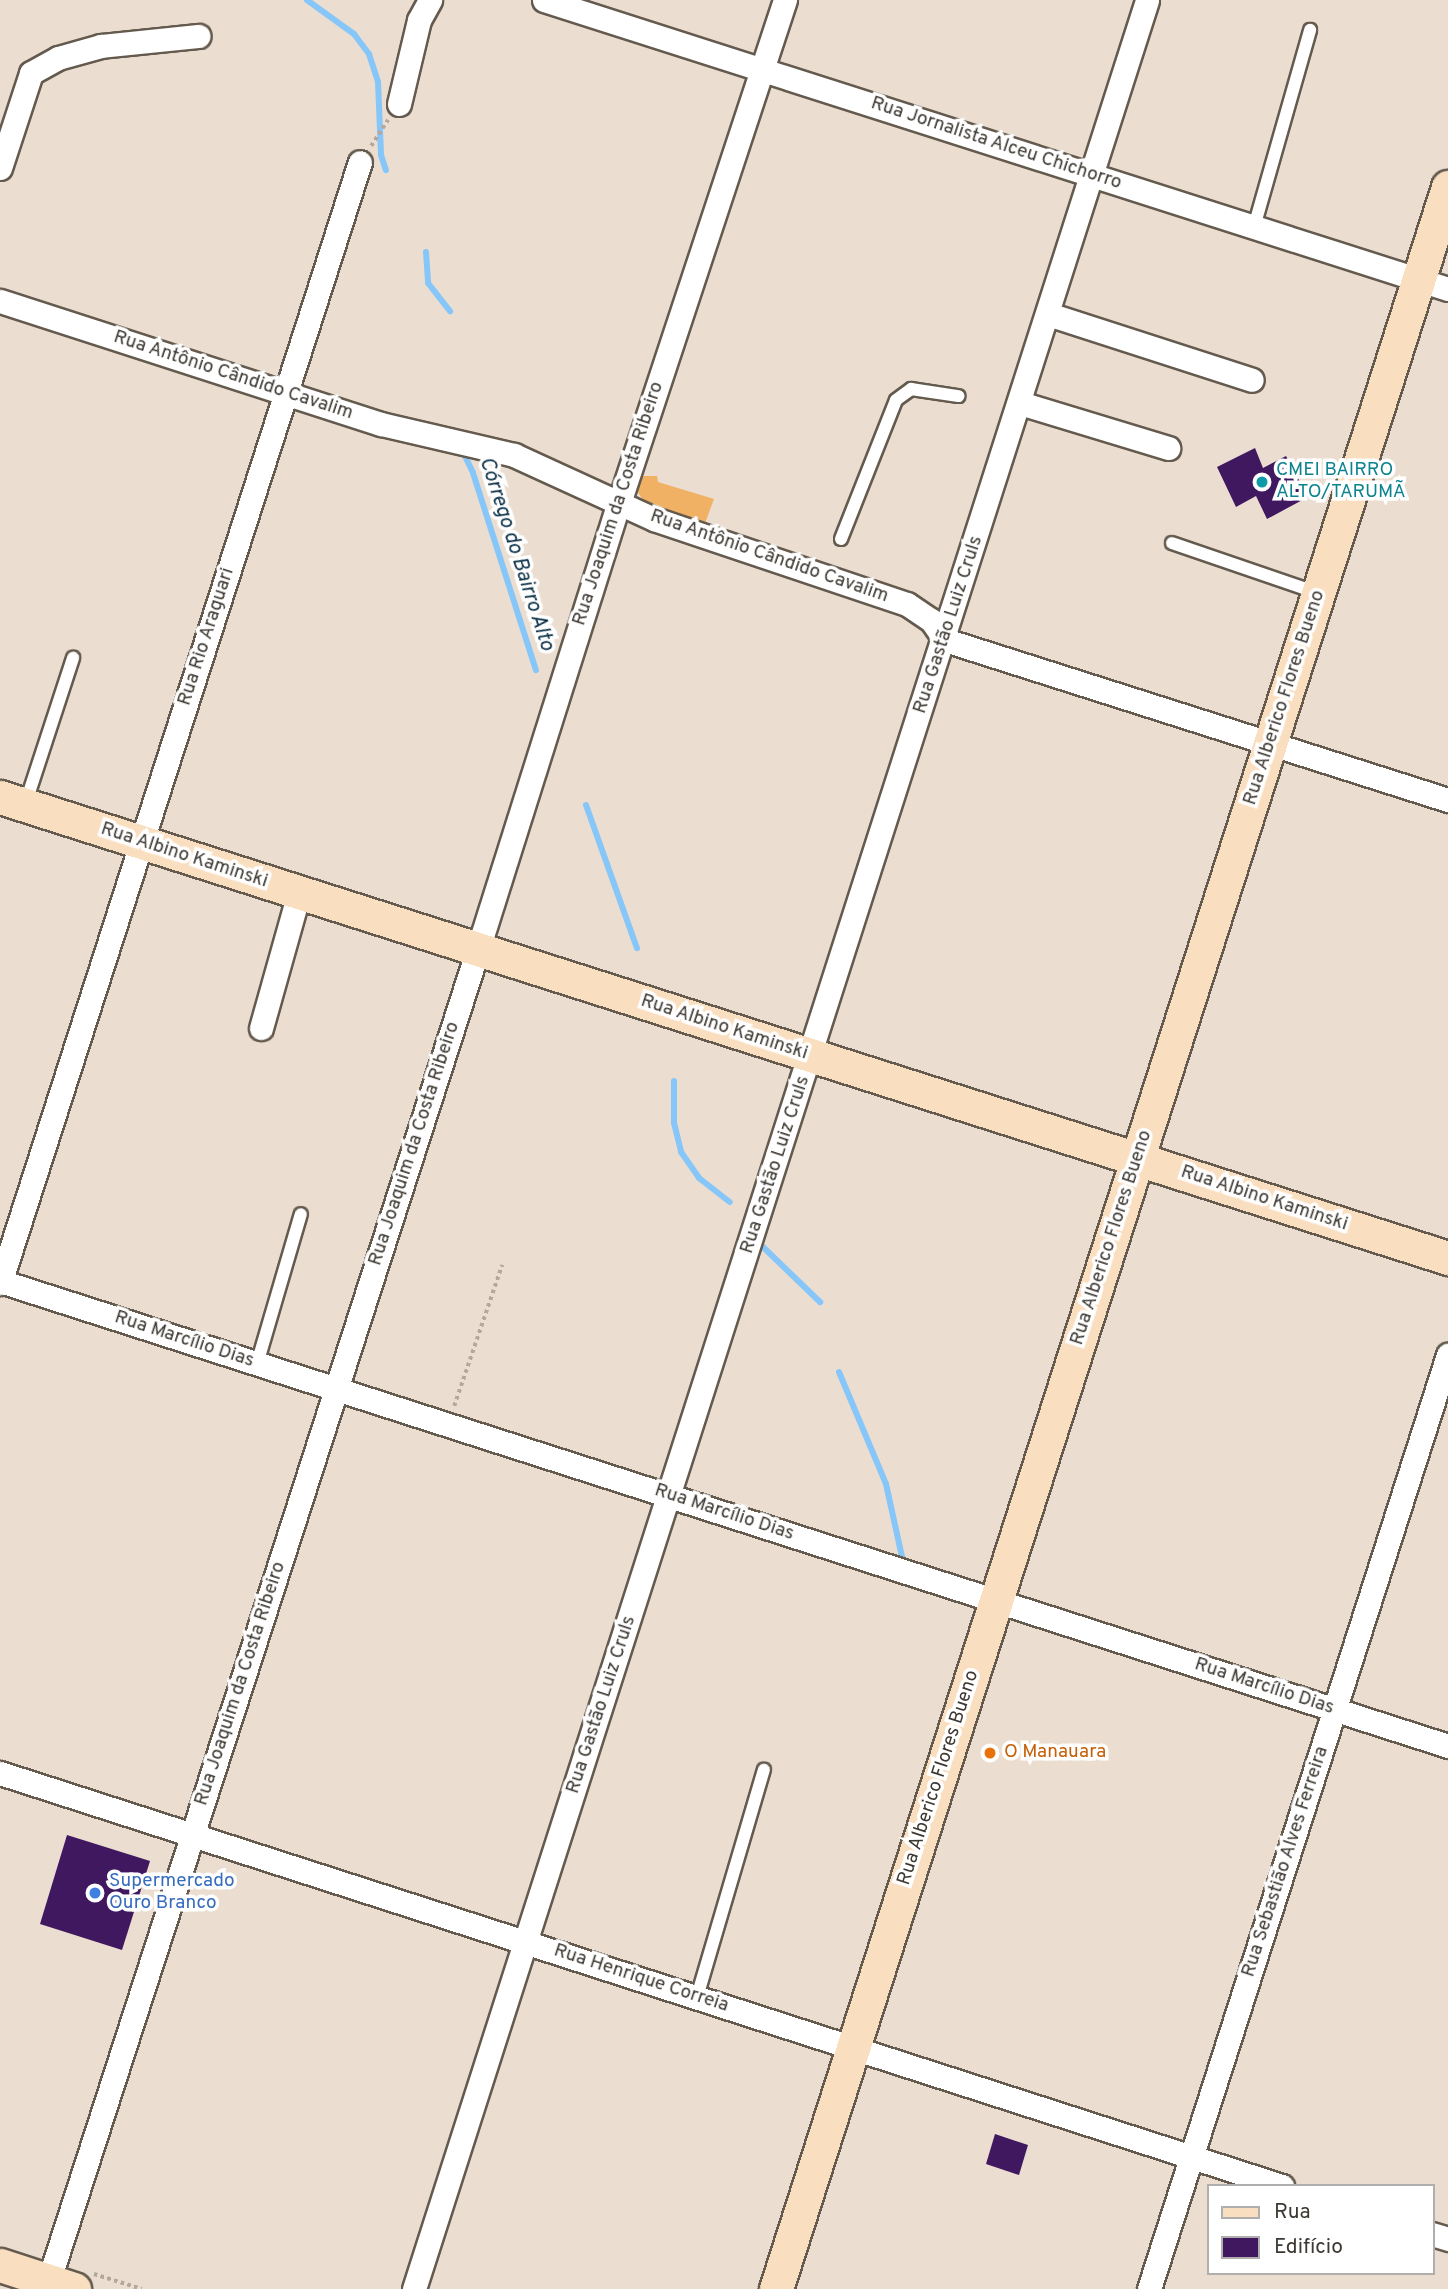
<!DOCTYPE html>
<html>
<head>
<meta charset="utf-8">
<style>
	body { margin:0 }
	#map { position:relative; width:1448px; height:2289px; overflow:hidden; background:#ebded1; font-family:Overpass,sans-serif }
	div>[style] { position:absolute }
	.green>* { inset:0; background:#f1b164 }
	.stream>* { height:6px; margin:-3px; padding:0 3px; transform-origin:3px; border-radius:3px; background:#86c6f9 }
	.building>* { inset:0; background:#401860 }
	.path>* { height:3.5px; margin-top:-1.75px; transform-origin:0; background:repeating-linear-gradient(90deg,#b2a89d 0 3.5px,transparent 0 7px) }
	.roads { filter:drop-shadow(2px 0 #645a4e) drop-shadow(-2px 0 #645a4e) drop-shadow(0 2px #645a4e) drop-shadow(0 -2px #645a4e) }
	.lane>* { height:12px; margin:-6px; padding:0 6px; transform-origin:6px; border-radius:6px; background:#fff }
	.street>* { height:23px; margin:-11.5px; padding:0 11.5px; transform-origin:11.5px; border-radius:11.5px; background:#fff }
	.secondary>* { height:33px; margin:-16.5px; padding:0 16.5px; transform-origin:16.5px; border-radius:16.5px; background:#fadec0 }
	.dots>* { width:19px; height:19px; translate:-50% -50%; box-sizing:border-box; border:4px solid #fff; border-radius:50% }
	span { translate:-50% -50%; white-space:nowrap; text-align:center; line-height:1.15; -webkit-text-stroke:7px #fff; paint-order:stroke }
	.street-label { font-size:19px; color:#3d3832 }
	.culture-label { font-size:19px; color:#0d838f }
	.left { translate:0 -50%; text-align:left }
	.food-label { font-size:19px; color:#c56008 }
	.shop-label { font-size:19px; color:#366cbe }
	.water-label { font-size:21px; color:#0a2f47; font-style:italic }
	.legend { position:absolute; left:1207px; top:2184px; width:228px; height:91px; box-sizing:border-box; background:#fff; border:2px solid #b1afad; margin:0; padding:9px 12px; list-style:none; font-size:21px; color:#3d3832 }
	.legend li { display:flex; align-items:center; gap:14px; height:35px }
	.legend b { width:35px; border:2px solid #b1afad }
</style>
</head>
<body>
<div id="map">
	<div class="green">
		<i style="clip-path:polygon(643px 476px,657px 476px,658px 482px,714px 499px,704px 526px,647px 506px,637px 491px,637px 478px)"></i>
	</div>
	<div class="stream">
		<i style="left:307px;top:0;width:58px;rotate:35.9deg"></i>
		<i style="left:354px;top:34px;width:25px;rotate:53deg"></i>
		<i style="left:369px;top:54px;width:29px;rotate:72deg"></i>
		<i style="left:378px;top:82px;width:73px;rotate:87.6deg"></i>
		<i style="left:381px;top:155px;width:16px;rotate:72deg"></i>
		<i style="left:426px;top:252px;width:31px;rotate:86deg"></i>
		<i style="left:428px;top:283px;width:36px;rotate:52deg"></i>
		<i style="left:462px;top:450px;width:25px;rotate:64deg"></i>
		<i style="left:473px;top:473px;width:207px;rotate:72.3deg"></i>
		<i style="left:586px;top:805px;width:152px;rotate:70.4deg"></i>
		<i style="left:674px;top:1081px;width:42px;rotate:90deg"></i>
		<i style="left:674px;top:1123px;width:30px;rotate:76deg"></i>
		<i style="left:681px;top:1152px;width:32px;rotate:55deg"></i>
		<i style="left:699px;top:1178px;width:39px;rotate:38deg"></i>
		<i style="left:762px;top:1246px;width:81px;rotate:44deg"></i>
		<i style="left:839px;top:1372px;width:121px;rotate:67.2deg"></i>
		<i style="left:886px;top:1484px;width:75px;rotate:77.6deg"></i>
	</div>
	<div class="building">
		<i style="clip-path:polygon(1255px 448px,1263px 468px,1286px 456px,1308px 497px,1267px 519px,1256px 496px,1236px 507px,1217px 467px)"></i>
		<i style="clip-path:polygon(67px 1835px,150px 1861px,122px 1950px,40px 1924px)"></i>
		<i style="clip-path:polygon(995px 2134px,1028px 2145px,1019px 2175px,986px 2164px)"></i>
	</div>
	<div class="path">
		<i style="left:371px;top:146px;width:31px;rotate:-57deg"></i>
		<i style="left:454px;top:1406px;width:149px;rotate:-71.2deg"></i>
		<i style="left:94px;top:2274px;width:50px;rotate:17.4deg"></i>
	</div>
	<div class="roads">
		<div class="lane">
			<i style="left:1254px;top:227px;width:205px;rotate:-74.1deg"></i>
			<i style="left:841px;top:539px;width:149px;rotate:-68.4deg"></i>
			<i style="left:896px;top:400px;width:19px;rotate:-36deg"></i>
			<i style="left:911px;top:389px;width:48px;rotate:8.5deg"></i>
			<i style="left:1172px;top:543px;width:154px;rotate:18.9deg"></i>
			<i style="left:25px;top:805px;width:155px;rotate:-71.9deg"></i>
			<i style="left:257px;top:1364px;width:156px;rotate:-73.7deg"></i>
			<i style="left:697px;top:1997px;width:237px;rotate:-73.6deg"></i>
		</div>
		<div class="street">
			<i style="left:544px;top:0;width:949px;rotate:17.73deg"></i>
			<i style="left:399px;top:104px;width:86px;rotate:-76.6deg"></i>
			<i style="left:419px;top:20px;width:23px;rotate:-61deg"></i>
			<i style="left:0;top:168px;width:100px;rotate:-71.9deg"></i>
			<i style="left:31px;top:73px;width:31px;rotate:-29deg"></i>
			<i style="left:58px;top:58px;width:45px;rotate:-15.6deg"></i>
			<i style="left:101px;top:46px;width:98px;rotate:-5.9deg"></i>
			<i style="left:0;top:301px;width:400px;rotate:17.9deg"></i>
			<i style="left:381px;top:424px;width:137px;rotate:13.1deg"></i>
			<i style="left:514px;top:455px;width:154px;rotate:24.6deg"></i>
			<i style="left:654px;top:519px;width:267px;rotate:18.6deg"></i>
			<i style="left:907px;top:604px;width:29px;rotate:34deg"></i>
			<i style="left:931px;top:620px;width:24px;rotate:55deg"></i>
			<i style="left:945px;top:640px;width:528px;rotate:17.65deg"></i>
			<i style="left:1048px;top:314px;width:214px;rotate:17.9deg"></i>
			<i style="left:1020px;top:403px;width:155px;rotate:16.9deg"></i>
			<i style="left:261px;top:1028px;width:140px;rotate:-74.3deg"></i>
			<i style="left:0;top:1281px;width:1521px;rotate:17.8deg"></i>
			<i style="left:0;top:1283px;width:1177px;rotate:-72.2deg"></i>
			<i style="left:0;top:1773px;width:1347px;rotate:17.86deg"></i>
			<i style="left:1432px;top:2234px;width:17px;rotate:17deg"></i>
			<i style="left:46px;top:2289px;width:1408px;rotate:-72.13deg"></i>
			<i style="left:478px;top:949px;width:468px;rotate:-72.5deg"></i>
			<i style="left:619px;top:503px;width:530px;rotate:-71.74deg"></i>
			<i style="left:414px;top:2289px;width:2403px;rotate:-72.24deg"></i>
			<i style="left:1149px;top:2289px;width:981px;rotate:-72.25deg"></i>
		</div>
		<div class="secondary">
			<i style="left:0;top:797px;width:1520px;rotate:17.66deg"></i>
			<i style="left:0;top:2265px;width:78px;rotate:18deg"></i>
			<i style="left:776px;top:2289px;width:2207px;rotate:-72.27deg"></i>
		</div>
	</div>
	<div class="dots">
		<i style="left:1262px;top:482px;background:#0f9aa8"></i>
		<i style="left:990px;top:1753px;background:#e8710a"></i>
		<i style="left:95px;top:1893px;background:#3f7fe0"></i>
	</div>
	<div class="street-label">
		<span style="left:996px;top:144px;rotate:18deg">Rua Jornalista Alceu Chichorro</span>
		<span style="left:233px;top:376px;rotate:18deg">Rua Antônio Cândido Cavalim</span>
		<span style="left:619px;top:504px;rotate:-72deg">Rua Joaquim da Costa Ribeiro</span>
		<span style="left:769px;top:557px;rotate:19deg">Rua Antônio Cândido Cavalim</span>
		<span style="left:949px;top:625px;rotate:-72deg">Rua Gastão Luiz Cruls</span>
		<span style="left:207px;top:637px;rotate:-72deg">Rua Rio Araguari</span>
		<span style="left:1285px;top:698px;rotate:-72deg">Rua Alberico Flores Bueno</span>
		<span style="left:184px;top:856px;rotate:18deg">Rua Albino Kaminski</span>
		<span style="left:724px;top:1028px;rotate:18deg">Rua Albino Kaminski</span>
		<span style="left:415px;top:1144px;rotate:-72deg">Rua Joaquim da Costa Ribeiro</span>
		<span style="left:776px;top:1165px;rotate:-72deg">Rua Gastão Luiz Cruls</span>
		<span style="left:1264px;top:1199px;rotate:18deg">Rua Albino Kaminski</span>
		<span style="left:1112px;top:1238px;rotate:-72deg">Rua Alberico Flores Bueno</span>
		<span style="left:184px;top:1340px;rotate:18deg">Rua Marcílio Dias</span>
		<span style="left:724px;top:1513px;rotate:18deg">Rua Marcílio Dias</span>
		<span style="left:241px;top:1684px;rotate:-72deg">Rua Joaquim da Costa Ribeiro</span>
		<span style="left:1264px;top:1687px;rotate:18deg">Rua Marcílio Dias</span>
		<span style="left:602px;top:1705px;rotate:-72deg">Rua Gastão Luiz Cruls</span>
		<span style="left:939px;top:1778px;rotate:-72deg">Rua Alberico Flores Bueno</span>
		<span style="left:1286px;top:1862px;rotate:-72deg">Rua Sebastião Alves Ferreira</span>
		<span style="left:641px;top:1979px;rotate:18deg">Rua Henrique Correia</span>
	</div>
	<div class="culture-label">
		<span class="left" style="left:1276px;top:482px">CMEI BAIRRO<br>ALTO/TARUMÃ</span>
	</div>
	<div class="food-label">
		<span class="left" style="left:1004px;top:1753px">O Manauara</span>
	</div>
	<div class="shop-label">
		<span class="left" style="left:109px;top:1893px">Supermercado<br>Ouro Branco</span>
	</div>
	<div class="water-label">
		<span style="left:516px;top:554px;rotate:72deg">Córrego do Bairro Alto</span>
	</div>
	<ul class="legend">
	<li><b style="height:9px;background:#fadec0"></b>Rua</li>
	<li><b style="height:19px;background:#401860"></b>Edifício</li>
	</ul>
</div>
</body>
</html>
